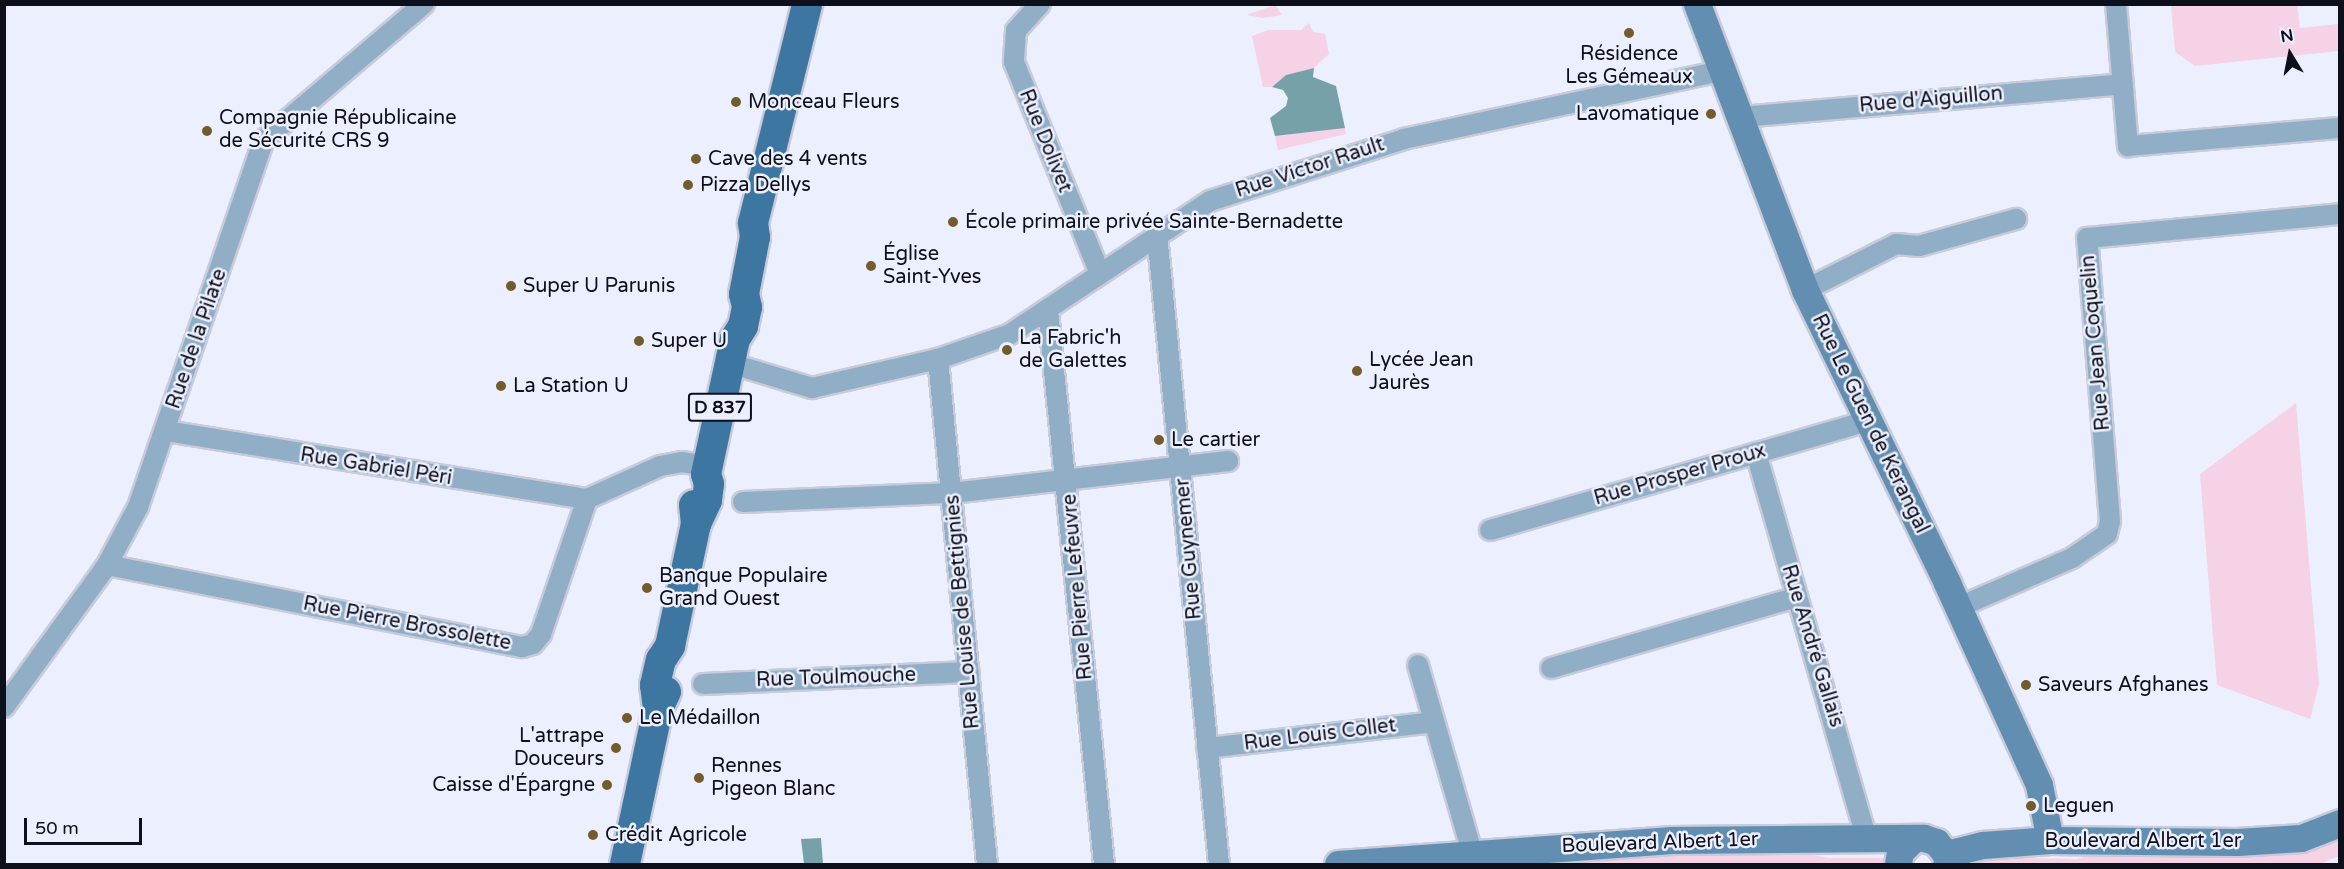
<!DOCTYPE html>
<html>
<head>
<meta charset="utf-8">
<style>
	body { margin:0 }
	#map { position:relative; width:2344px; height:869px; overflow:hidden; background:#eceffd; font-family:"Varela Round",sans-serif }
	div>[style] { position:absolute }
	.green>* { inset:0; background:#f5d2e5 }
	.water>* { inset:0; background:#76a1a9 }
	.roads { filter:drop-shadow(2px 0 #c8cbd9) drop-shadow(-2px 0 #c8cbd9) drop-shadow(0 2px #c8cbd9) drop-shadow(0 -2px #c8cbd9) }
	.street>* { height:20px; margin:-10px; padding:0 10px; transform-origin:10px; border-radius:10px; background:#91aec7 }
	.secondary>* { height:27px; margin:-13.5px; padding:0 13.5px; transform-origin:13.5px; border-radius:13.5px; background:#628eb2 }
	.primary>* { height:30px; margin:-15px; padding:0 15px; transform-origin:15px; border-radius:15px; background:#3e76a2 }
	.dots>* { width:16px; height:16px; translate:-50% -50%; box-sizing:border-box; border:3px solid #eceffd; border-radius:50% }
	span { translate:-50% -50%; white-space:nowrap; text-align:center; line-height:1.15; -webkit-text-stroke:5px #eceffd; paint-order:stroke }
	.shield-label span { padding:2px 4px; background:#eceffd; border:2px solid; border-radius:4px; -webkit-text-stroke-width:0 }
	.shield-label { font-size:18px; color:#0d0f1a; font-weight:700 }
	.poi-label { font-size:20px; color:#0d0f1a }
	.left { translate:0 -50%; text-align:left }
	.right { translate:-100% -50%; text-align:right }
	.street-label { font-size:20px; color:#0d0f1a }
	.frame { position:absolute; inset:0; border:6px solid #0d0f1a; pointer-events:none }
	.north { position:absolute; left:2260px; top:24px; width:60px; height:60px; -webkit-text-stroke:4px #eceffd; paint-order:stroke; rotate:350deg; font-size:16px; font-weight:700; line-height:24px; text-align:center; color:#0d0f1a }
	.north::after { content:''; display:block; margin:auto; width:21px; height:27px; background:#0d0f1a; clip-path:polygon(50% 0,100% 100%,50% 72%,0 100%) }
	.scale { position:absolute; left:24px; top:818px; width:118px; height:27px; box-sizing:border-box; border:3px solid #0d0f1a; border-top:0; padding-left:8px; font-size:18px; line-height:21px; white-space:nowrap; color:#0d0f1a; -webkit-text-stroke:4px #eceffd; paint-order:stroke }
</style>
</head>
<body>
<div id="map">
	<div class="green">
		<i style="clip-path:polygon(1275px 5px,1282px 15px,1263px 18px,1247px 15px)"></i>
		<i style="clip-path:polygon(2171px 5px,2297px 5px,2300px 28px,2339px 24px,2339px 51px,2195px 66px,2175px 52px)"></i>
		<i style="clip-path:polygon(1309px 23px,1313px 32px,1325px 34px,1329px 54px,1314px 68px,1286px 75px,1272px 87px,1263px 87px,1252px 36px,1268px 30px,1301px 30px)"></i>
		<i style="clip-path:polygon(1345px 128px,1346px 134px,1278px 150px,1275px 136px)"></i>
		<i style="clip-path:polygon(2296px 403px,2319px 684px,2310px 719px,2217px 685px,2200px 474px)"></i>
		<i style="clip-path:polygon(2339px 832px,2339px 856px,2320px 864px,1943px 864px,1948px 857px,2076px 859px,2105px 852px)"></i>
		<i style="clip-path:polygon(1784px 849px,1828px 858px,1893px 858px,1903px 864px,1453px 864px,1562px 855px)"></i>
	</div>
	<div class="water">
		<i style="clip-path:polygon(1314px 68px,1313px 77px,1336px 86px,1345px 128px,1275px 136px,1270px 118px,1286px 106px,1288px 98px,1283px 90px,1272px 87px,1286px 75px)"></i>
		<i style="clip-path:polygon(821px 838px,823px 864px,804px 864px,801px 839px)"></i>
	</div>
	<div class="roads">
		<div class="street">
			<i style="left:1040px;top:4px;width:36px;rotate:132deg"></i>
			<i style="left:1016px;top:31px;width:31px;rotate:94deg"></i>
			<i style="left:1014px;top:62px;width:229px;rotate:67.9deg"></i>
			<i style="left:2116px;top:4px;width:143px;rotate:85.2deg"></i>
			<i style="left:2128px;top:146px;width:213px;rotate:-4.9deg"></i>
			<i style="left:1739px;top:122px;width:15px;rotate:-23deg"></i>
			<i style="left:1753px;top:116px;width:371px;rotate:-4.9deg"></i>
			<i style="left:1157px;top:234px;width:633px;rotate:84.38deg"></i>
			<i style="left:1805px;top:290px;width:102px;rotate:-26.8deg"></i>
			<i style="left:1896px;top:244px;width:23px;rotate:5deg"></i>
			<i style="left:1919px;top:246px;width:101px;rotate:-15.6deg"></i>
			<i style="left:1048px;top:311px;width:556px;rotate:84.22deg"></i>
			<i style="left:938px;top:359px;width:507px;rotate:84.46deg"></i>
			<i style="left:729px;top:363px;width:87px;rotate:16.8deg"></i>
			<i style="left:812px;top:388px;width:129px;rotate:-13deg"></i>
			<i style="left:938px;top:359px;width:76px;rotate:-19.1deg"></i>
			<i style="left:1010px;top:334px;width:240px;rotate:-33.6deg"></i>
			<i style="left:1210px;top:201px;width:204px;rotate:-17.7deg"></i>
			<i style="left:1404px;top:139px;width:324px;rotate:-12.1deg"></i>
			<i style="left:166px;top:431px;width:426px;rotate:9.2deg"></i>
			<i style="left:1756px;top:453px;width:402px;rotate:74deg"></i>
			<i style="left:743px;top:502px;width:209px;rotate:-2.5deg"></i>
			<i style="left:952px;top:493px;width:278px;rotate:-6.6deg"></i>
			<i style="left:1490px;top:530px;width:396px;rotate:-16.1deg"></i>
			<i style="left:107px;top:565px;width:423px;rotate:11.2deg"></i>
			<i style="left:522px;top:647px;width:11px;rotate:-15deg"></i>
			<i style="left:533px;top:644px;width:13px;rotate:-51deg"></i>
			<i style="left:541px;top:634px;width:143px;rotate:-71.2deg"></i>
			<i style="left:587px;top:499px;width:80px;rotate:-24.3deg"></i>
			<i style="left:660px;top:466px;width:22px;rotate:-10deg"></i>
			<i style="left:682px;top:462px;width:26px;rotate:9deg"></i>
			<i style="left:1959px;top:607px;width:123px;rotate:-23.4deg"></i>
			<i style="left:2072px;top:558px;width:42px;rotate:-34.4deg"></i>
			<i style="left:2107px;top:534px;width:13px;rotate:-77deg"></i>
			<i style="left:2110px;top:521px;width:284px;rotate:-94.6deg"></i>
			<i style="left:2087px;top:238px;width:254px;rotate:-5.4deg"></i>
			<i style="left:1418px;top:665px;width:195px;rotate:73.9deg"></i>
			<i style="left:1551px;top:668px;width:256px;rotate:-16.1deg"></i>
			<i style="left:703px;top:684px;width:266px;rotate:-2.6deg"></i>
			<i style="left:4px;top:707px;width:175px;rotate:-54deg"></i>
			<i style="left:107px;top:565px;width:66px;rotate:-61.9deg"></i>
			<i style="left:138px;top:507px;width:388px;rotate:-71.1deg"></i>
			<i style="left:264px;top:140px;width:210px;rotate:-40.4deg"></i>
			<i style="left:1207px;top:748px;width:228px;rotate:-6.5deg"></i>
		</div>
		<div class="secondary">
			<i style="left:1697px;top:4px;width:306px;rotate:69.3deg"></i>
			<i style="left:1805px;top:290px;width:326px;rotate:64.1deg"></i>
			<i style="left:1947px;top:583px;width:222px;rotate:65.5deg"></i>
			<i style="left:2039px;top:785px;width:56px;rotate:78.7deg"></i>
			<i style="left:1946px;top:854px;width:38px;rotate:-14deg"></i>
			<i style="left:1983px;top:845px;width:67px;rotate:-4.3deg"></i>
			<i style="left:2050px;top:840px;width:187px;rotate:0.6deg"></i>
			<i style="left:2237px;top:842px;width:64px;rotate:-3.6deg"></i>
			<i style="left:2301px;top:838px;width:42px;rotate:-21deg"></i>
			<i style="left:1338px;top:864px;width:335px;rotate:-4.1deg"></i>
			<i style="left:1672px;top:840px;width:252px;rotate:-0.5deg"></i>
			<i style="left:1924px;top:838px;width:13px;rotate:18deg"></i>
			<i style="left:1936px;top:842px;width:16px;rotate:50deg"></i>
			<i style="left:1946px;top:854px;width:10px;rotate:84deg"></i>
			<i style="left:1898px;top:864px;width:12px;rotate:-81deg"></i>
			<i style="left:1900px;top:852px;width:16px;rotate:-45deg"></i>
		</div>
		<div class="primary">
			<i style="left:696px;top:524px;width:26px;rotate:-65deg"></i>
			<i style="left:707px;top:500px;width:16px;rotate:-83deg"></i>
			<i style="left:709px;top:484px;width:10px;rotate:-107deg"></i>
			<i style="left:706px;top:474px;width:138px;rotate:-77.9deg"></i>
			<i style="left:735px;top:339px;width:15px;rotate:-58deg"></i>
			<i style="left:743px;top:326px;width:19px;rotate:-78deg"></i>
			<i style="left:747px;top:307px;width:13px;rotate:-103deg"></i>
			<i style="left:744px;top:294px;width:58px;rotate:-79.1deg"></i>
			<i style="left:755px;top:237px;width:14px;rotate:-98deg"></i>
			<i style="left:753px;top:223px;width:226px;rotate:-76.1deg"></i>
			<i style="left:658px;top:709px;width:24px;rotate:-97deg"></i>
			<i style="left:655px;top:685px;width:26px;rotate:-77deg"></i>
			<i style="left:661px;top:660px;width:17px;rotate:-57deg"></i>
			<i style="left:670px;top:646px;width:125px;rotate:-78deg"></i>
			<i style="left:696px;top:524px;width:19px;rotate:-96deg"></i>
			<i style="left:625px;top:864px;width:158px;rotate:-78deg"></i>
			<i style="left:658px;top:709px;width:19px;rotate:-65deg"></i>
		</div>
	</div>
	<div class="dots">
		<i style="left:1629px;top:33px;background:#735b2c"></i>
		<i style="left:736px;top:102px;background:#735b2c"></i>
		<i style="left:1711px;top:114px;background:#735b2c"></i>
		<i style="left:207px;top:131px;background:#735b2c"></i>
		<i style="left:696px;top:159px;background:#735b2c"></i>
		<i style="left:688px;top:185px;background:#735b2c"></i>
		<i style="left:953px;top:222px;background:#735b2c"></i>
		<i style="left:871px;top:266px;background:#735b2c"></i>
		<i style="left:511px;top:286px;background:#735b2c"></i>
		<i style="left:639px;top:341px;background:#735b2c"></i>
		<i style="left:1007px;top:350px;background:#735b2c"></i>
		<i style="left:1357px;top:371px;background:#735b2c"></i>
		<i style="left:501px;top:386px;background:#735b2c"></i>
		<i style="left:1159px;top:440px;background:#735b2c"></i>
		<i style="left:647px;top:588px;background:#735b2c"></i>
		<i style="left:2026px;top:685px;background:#735b2c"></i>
		<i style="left:627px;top:718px;background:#735b2c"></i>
		<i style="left:616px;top:748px;background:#735b2c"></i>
		<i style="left:699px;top:778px;background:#735b2c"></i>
		<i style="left:607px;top:785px;background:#735b2c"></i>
		<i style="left:2031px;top:806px;background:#735b2c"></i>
		<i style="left:593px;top:835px;background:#735b2c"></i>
	</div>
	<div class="shield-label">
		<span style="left:720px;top:407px">D 837</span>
	</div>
	<div class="poi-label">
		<span style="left:1629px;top:66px">Résidence<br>Les Gémeaux</span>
		<span class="left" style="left:748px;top:102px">Monceau Fleurs</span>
		<span class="right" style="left:1699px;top:114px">Lavomatique</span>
		<span class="left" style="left:219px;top:130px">Compagnie Républicaine<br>de Sécurité CRS 9</span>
		<span class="left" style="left:708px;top:159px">Cave des 4 vents</span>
		<span class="left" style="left:700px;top:185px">Pizza Dellys</span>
		<span class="left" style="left:965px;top:222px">École primaire privée Sainte-Bernadette</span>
		<span class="left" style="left:883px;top:266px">Église<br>Saint-Yves</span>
		<span class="left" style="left:523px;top:286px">Super U Parunis</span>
		<span class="left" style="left:1019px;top:350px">La Fabric'h<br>de Galettes</span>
		<span class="left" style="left:651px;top:341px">Super U</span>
		<span class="left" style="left:1369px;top:372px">Lycée Jean<br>Jaurès</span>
		<span class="left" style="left:513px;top:386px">La Station U</span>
		<span class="left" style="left:1171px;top:440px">Le cartier</span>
		<span class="left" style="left:659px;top:588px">Banque Populaire<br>Grand Ouest</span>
		<span class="left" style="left:2038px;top:685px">Saveurs Afghanes</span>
		<span class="left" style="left:639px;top:718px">Le Médaillon</span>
		<span class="right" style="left:604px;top:748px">L'attrape<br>Douceurs</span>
		<span class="left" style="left:711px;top:778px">Rennes<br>Pigeon Blanc</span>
		<span class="right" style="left:595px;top:785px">Caisse d'Épargne</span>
		<span class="left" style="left:2043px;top:806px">Leguen</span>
		<span class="left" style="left:605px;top:835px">Crédit Agricole</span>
	</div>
	<div class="street-label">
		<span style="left:1931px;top:100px;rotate:-5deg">Rue d'Aiguillon</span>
		<span style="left:1045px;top:141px;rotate:68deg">Rue Dolivet</span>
		<span style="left:1310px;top:168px;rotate:-18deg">Rue Victor Rault</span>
		<span style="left:197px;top:339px;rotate:-71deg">Rue de la Pilate</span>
		<span style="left:2096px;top:343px;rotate:-95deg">Rue Jean Coquelin</span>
		<span style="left:1870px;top:424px;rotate:64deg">Rue Le Guen de Kerangal</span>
		<span style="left:376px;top:467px;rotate:9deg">Rue Gabriel Péri</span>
		<span style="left:1680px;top:475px;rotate:-16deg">Rue Prosper Proux</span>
		<span style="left:1189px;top:549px;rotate:-95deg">Rue Guynemer</span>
		<span style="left:1078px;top:587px;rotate:-95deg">Rue Pierre Lefeuvre</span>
		<span style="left:963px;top:612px;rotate:-95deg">Rue Louise de Bettignies</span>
		<span style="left:407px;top:624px;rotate:11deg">Rue Pierre Brossolette</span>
		<span style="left:1812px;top:646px;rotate:73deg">Rue André Gallais</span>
		<span style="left:836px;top:678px;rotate:-2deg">Rue Toulmouche</span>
		<span style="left:1320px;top:735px;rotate:-7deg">Rue Louis Collet</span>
		<span style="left:2143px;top:841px">Boulevard Albert 1er</span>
		<span style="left:1660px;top:843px;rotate:-2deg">Boulevard Albert 1er</span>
	</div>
	<div class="frame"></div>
	<div class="north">N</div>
	<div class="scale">50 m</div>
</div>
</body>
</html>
